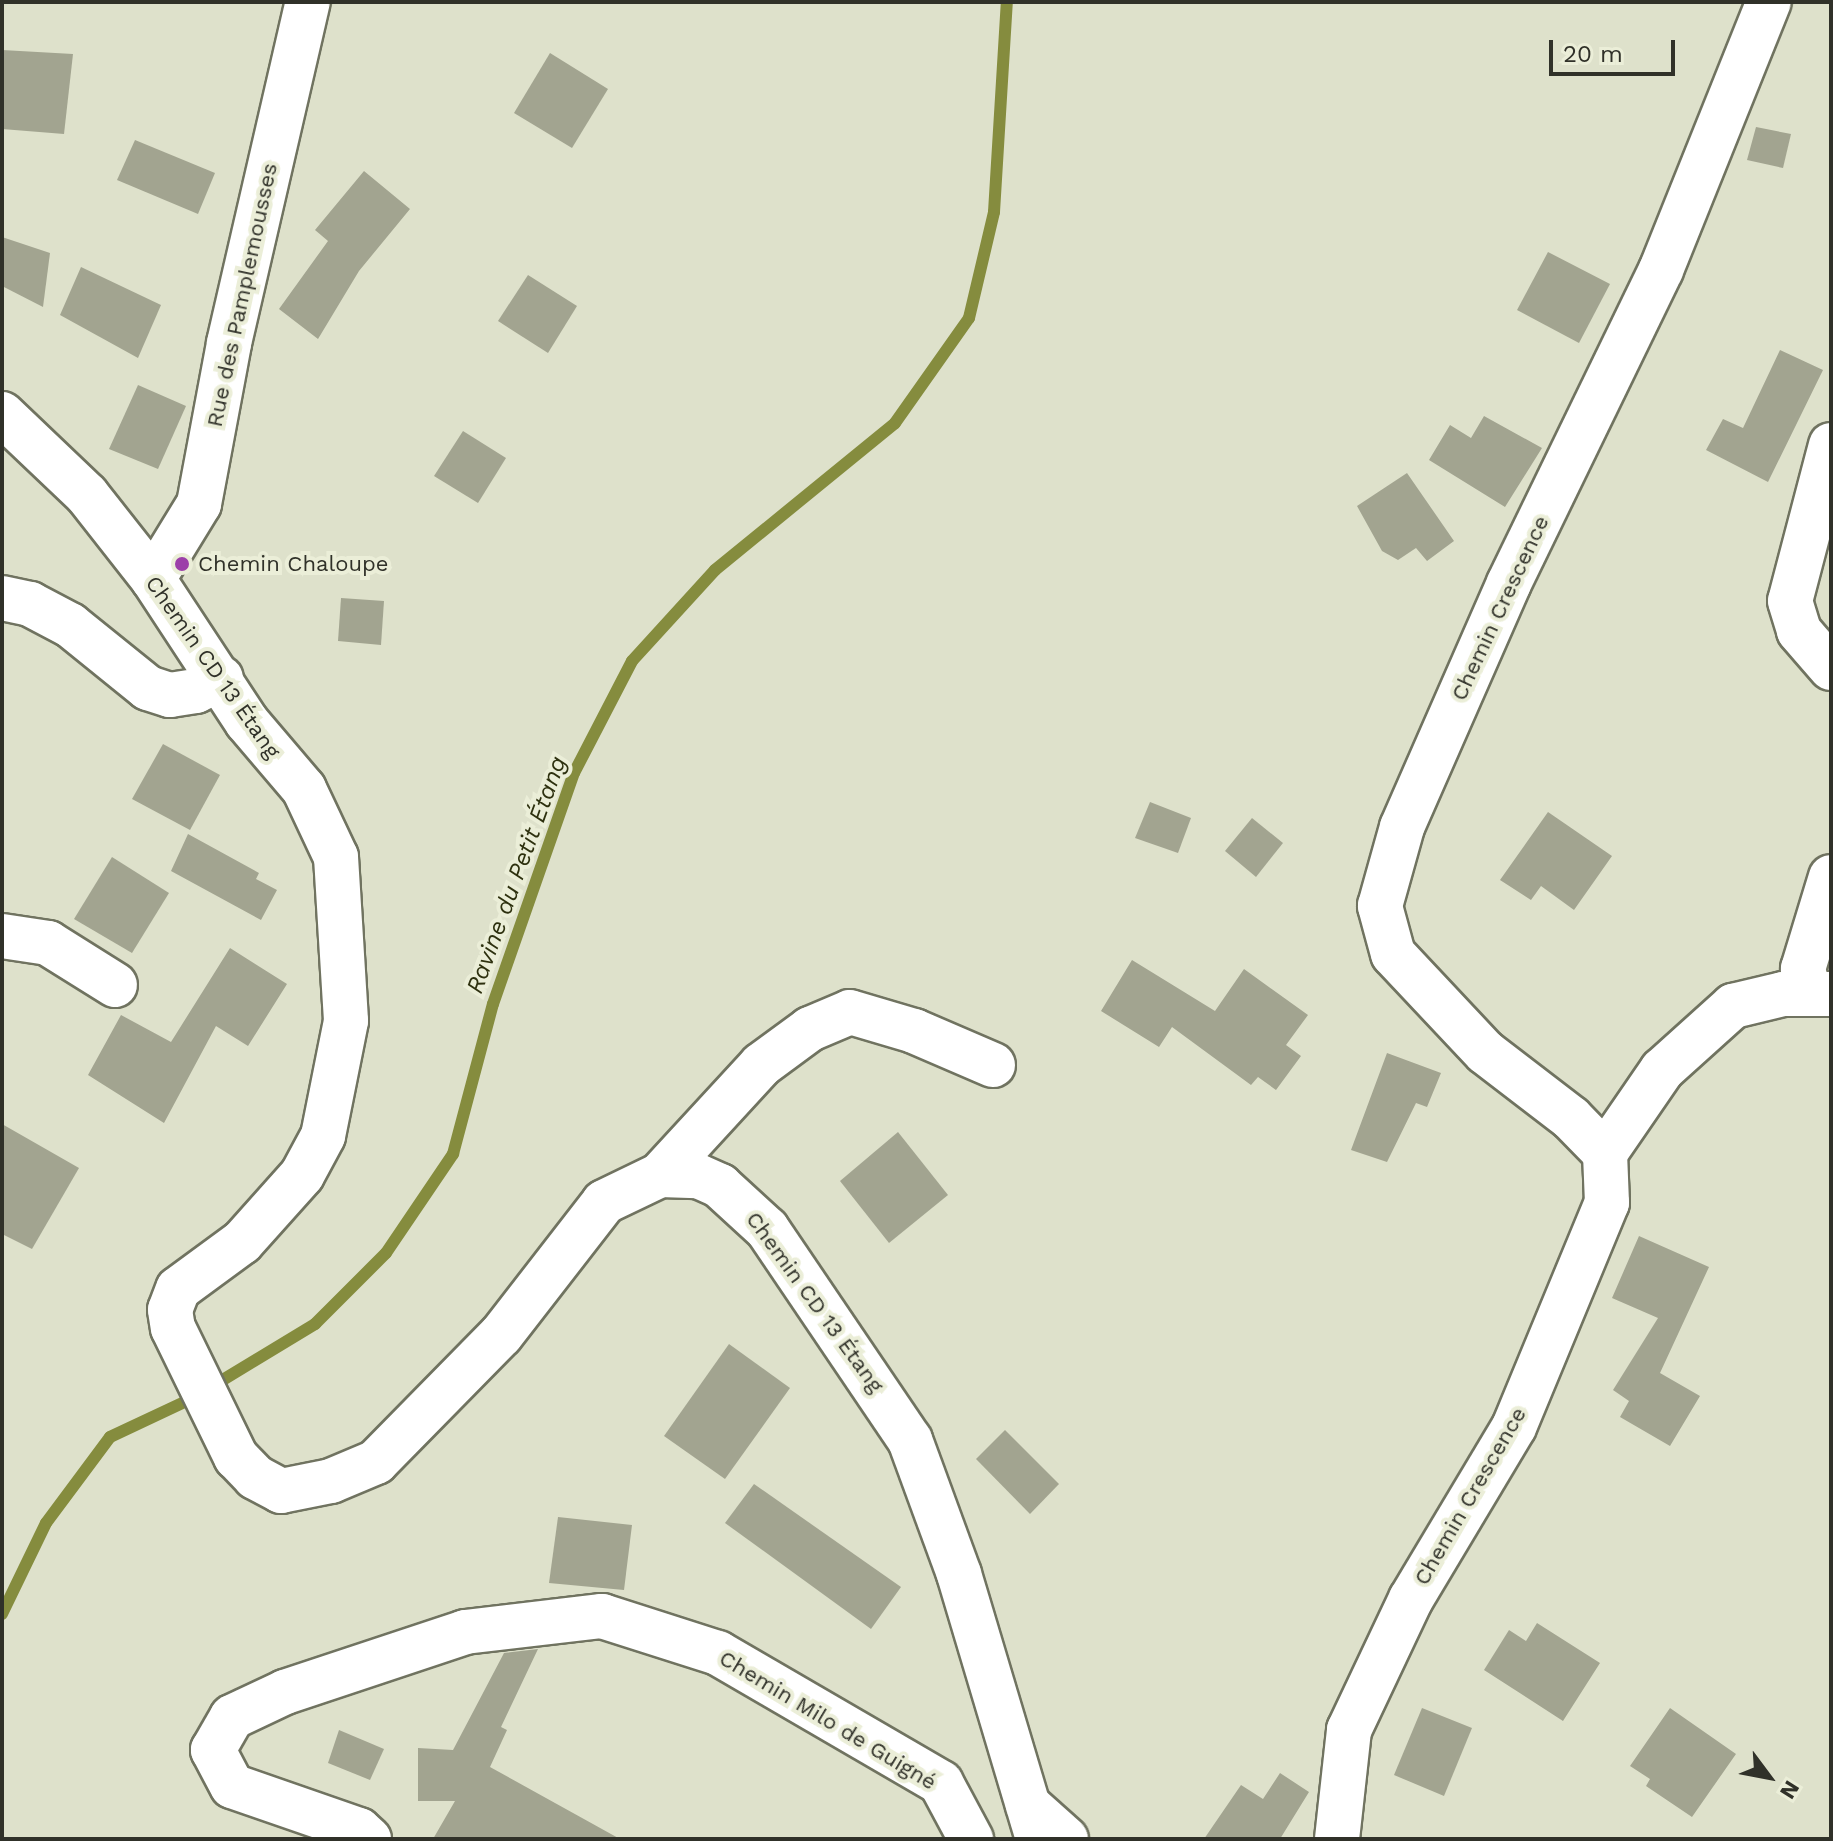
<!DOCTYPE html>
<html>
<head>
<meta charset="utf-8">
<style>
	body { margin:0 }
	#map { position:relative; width:1833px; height:1841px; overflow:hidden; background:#dee1cb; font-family:"Work Sans",sans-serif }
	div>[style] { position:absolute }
	.stream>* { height:12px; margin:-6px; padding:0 6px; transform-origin:6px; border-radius:6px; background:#858c3e }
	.building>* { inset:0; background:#a2a490 }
	.roads { filter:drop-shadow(2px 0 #707360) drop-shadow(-2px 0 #707360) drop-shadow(0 2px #707360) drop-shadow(0 -2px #707360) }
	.street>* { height:44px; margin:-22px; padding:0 22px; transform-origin:22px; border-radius:22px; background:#fff }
	.secondary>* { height:44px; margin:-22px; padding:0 22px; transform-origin:22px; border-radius:22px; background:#fff }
	.dots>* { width:22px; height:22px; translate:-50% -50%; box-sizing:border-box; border:4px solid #ebeed8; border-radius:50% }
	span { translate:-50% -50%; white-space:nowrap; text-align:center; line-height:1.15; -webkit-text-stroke:8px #ebeed8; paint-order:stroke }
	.street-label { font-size:22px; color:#303129 }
	.poi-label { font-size:22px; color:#303129 }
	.left { translate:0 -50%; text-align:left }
	.water-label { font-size:24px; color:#2e310f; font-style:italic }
	.frame { position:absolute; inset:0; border:4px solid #303129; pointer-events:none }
	.north { position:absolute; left:1729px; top:1737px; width:80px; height:80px; -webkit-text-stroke:6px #ebeed8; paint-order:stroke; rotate:122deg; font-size:22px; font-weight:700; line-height:32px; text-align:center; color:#303129 }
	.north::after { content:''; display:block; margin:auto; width:28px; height:36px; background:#303129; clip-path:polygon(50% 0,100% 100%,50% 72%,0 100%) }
	.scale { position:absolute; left:1549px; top:40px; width:126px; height:36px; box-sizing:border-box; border:4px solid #303129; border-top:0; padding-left:10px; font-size:24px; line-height:28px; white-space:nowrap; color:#303129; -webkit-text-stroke:6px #ebeed8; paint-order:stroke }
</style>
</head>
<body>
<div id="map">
	<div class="stream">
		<i style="left:2px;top:1614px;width:101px;rotate:-64.2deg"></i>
		<i style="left:46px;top:1523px;width:107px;rotate:-53.3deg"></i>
		<i style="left:110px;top:1437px;width:92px;rotate:-25.2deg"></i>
		<i style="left:193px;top:1398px;width:143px;rotate:-31.2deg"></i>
		<i style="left:315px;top:1324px;width:100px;rotate:-45deg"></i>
		<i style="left:386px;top:1253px;width:120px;rotate:-55.9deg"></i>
		<i style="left:453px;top:1154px;width:155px;rotate:-75.1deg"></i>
		<i style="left:493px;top:1004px;width:245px;rotate:-70.7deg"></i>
		<i style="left:574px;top:773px;width:126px;rotate:-62.6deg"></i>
		<i style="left:632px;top:661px;width:123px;rotate:-47.6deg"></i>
		<i style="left:715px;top:570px;width:232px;rotate:-39.2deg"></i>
		<i style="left:895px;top:423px;width:128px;rotate:-54.8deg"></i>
		<i style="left:969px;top:318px;width:109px;rotate:-76.7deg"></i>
		<i style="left:994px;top:212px;width:210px;rotate:-86.5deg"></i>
	</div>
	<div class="building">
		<i style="clip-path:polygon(2px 50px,73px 54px,64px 134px,2px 129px)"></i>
		<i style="clip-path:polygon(550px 53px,608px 89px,572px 148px,514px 113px)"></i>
		<i style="clip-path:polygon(1756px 127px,1791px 134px,1783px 168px,1747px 160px)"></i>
		<i style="clip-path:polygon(135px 140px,215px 173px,198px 214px,117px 180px)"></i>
		<i style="clip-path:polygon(364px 171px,410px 209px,359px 271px,318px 339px,279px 309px,328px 241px,315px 230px)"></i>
		<i style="clip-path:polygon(2px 237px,50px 253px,43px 307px,2px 286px)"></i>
		<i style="clip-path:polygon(1548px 252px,1610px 284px,1579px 343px,1517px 310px)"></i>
		<i style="clip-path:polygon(81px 267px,161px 305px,138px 358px,60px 315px)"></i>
		<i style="clip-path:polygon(528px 275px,577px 306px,548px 353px,498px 321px)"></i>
		<i style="clip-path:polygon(1780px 350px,1823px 370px,1768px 482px,1706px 450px,1723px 419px,1743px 428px)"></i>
		<i style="clip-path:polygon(138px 385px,186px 406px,158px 469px,109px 449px)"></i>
		<i style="clip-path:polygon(1484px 416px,1542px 448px,1505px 507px,1429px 460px,1450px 425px,1471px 438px)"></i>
		<i style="clip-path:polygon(463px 431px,506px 458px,478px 503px,434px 476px)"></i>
		<i style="clip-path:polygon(1407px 473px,1454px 541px,1427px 561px,1416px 548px,1398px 560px,1382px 551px,1357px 506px)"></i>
		<i style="clip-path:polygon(341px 598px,384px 601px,381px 645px,338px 641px)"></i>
		<i style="clip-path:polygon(163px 744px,220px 775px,190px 830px,132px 799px)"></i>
		<i style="clip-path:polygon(1150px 802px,1191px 818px,1178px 853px,1135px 838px)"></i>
		<i style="clip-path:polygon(1548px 812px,1612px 856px,1574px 910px,1541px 886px,1531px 900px,1500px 880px)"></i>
		<i style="clip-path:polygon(1252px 818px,1283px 843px,1256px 877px,1225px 851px)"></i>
		<i style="clip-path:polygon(188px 834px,259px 873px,256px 879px,277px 890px,261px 920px,171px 871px)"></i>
		<i style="clip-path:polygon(112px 857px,169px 893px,132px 953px,74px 919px)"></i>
		<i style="clip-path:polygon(230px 948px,287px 984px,248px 1046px,216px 1026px,164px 1123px,88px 1075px,121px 1015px,171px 1042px)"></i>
		<i style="clip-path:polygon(1132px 960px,1215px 1011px,1244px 969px,1308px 1015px,1286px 1045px,1301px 1056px,1276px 1090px,1258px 1077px,1251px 1085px,1172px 1027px,1159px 1047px,1101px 1011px)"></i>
		<i style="clip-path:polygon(1387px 1053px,1441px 1073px,1427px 1107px,1416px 1103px,1387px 1162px,1351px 1150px)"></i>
		<i style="clip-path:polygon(2px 1124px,79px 1168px,32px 1249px,2px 1234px)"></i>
		<i style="clip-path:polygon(898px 1132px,948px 1195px,889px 1243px,840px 1181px)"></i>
		<i style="clip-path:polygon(1639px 1236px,1709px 1267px,1660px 1373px,1700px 1396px,1670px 1446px,1620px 1417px,1629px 1401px,1613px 1390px,1658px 1318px,1612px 1298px)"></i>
		<i style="clip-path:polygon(729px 1344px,790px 1388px,725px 1479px,664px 1436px)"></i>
		<i style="clip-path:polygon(1005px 1430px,1059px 1484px,1030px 1514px,976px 1459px)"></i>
		<i style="clip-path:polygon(754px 1484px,901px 1587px,871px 1629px,725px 1523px)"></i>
		<i style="clip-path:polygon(558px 1517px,632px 1525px,624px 1590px,549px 1583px)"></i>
		<i style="clip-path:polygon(1537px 1623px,1600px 1663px,1563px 1721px,1484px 1670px,1509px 1630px,1526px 1641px)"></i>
		<i style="clip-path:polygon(538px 1649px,501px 1727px,507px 1730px,490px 1767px,620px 1839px,433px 1839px,455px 1801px,418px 1801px,418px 1748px,453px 1750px,504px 1653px)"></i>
		<i style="clip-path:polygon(1422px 1708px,1472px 1728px,1444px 1796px,1394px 1775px)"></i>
		<i style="clip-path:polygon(1670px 1708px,1736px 1754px,1692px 1817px,1646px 1786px,1650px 1779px,1630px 1766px)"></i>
		<i style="clip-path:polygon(339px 1730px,384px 1749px,370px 1780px,328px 1763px)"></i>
		<i style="clip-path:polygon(1280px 1773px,1309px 1792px,1280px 1839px,1204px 1839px,1241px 1785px,1263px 1799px)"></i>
	</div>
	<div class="roads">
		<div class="street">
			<i style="left:1831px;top:445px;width:161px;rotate:104.7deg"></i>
			<i style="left:1790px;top:601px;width:31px;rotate:73deg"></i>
			<i style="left:1799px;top:631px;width:49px;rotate:49.1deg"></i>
			<i style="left:153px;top:579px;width:88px;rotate:-58.5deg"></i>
			<i style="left:199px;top:504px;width:164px;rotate:-79.4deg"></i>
			<i style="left:229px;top:343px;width:350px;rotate:-77deg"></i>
			<i style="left:2px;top:936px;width:47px;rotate:8.7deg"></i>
			<i style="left:48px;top:943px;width:79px;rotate:32.1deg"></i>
			<i style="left:1810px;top:994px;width:26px;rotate:-106deg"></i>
			<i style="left:1803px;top:969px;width:96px;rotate:-73.1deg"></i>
			<i style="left:1605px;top:1153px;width:49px;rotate:-134.2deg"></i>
			<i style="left:1571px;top:1118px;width:108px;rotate:-142.5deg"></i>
			<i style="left:1485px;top:1052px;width:134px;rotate:-133.2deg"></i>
			<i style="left:1393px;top:954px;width:50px;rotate:-105.2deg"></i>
			<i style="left:1380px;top:906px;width:82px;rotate:-74.4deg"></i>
			<i style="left:1402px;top:827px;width:266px;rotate:-66.3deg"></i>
			<i style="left:1509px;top:583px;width:348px;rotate:-64.1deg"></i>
			<i style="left:1661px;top:270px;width:289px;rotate:-68.1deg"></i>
			<i style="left:660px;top:1175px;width:149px;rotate:-47.4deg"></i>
			<i style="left:761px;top:1065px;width:61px;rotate:-36.3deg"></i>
			<i style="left:810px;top:1029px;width:43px;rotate:-23deg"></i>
			<i style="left:850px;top:1012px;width:67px;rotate:16.5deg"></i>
			<i style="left:914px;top:1031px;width:86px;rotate:23.3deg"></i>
			<i style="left:1028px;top:1805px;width:51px;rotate:41.8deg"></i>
			<i style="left:369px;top:1839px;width:13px;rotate:-138deg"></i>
			<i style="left:359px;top:1830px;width:134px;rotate:-160.9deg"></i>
			<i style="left:232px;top:1786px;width:41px;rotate:-117.8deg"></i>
			<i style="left:213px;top:1750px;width:38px;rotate:-60deg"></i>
			<i style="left:232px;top:1717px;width:59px;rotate:-25.3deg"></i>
			<i style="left:285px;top:1692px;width:190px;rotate:-18.4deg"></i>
			<i style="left:465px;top:1632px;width:138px;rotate:-6.7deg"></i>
			<i style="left:602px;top:1616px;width:122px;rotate:17.7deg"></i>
			<i style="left:718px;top:1653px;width:258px;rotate:30.2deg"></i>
			<i style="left:941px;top:1783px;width:64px;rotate:61.8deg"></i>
			<i style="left:1337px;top:1839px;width:110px;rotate:-83.7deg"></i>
			<i style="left:1349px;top:1730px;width:145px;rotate:-64.7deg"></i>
			<i style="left:1411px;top:1599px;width:200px;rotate:-59.1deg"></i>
			<i style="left:1514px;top:1427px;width:243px;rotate:-67.5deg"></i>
			<i style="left:1607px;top:1203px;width:50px;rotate:-92.3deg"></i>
			<i style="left:1605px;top:1153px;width:101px;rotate:-55.5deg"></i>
			<i style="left:1662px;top:1070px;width:96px;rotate:-42deg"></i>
			<i style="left:1733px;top:1006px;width:51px;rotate:-13.5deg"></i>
			<i style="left:1783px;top:994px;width:48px"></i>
		</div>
		<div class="secondary">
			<i style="left:2px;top:414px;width:117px;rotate:43.6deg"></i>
			<i style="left:87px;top:495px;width:107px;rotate:51.8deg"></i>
			<i style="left:153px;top:579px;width:171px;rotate:56.7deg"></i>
			<i style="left:247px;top:722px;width:88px;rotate:49.6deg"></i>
			<i style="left:304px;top:789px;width:75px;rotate:64.8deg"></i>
			<i style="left:336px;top:857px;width:164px;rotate:86.5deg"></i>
			<i style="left:346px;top:1021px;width:117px;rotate:101.3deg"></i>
			<i style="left:323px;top:1136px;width:44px;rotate:118.3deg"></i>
			<i style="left:302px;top:1175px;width:90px;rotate:131.8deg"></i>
			<i style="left:242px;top:1242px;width:79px;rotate:143.7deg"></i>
			<i style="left:178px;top:1289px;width:22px;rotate:111deg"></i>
			<i style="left:170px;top:1310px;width:18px;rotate:81deg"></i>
			<i style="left:173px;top:1328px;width:144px;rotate:64deg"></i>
			<i style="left:236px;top:1457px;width:28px;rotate:46deg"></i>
			<i style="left:255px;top:1477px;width:30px;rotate:28deg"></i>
			<i style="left:281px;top:1491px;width:51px;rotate:-11.3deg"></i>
			<i style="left:331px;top:1481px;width:49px;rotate:-22.9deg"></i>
			<i style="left:376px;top:1462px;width:178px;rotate:-45.5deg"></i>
			<i style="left:501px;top:1335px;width:168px;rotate:-52.2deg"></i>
			<i style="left:604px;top:1202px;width:62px;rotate:-25.7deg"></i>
			<i style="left:660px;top:1175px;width:38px;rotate:2deg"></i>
			<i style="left:698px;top:1176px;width:24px;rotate:24deg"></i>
			<i style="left:720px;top:1186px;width:64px;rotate:42.5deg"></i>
			<i style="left:767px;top:1229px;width:255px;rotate:55.9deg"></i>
			<i style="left:910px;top:1440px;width:143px;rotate:69.9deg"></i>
			<i style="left:959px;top:1574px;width:277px;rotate:73.4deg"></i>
			<i style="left:2px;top:598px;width:29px;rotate:12deg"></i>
			<i style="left:30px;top:604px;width:45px;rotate:27.7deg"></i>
			<i style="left:70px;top:625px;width:100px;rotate:38.9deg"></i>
			<i style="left:148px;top:688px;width:23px;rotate:18deg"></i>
			<i style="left:170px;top:695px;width:26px;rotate:-9deg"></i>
			<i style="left:196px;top:691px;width:28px;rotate:-27deg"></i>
		</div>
	</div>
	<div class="dots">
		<i style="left:182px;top:564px;background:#9c40a9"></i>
	</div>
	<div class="street-label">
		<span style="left:242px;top:295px;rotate:-78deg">Rue des Pamplemousses</span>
		<span style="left:1500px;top:608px;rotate:-65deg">Chemin Crescence</span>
		<span style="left:213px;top:667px;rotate:55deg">Chemin CD 13 Étang</span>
		<span style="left:815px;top:1302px;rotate:54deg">Chemin CD 13 Étang</span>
		<span style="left:1470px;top:1496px;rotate:-60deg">Chemin Crescence</span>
		<span style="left:828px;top:1720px;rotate:31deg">Chemin Milo de Guigné</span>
	</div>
	<div class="poi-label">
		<span class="left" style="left:198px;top:564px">Chemin Chaloupe</span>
	</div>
	<div class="water-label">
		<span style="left:517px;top:875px;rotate:-70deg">Ravine du Petit Étang</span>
	</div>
	<div class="frame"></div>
	<div class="north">N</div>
	<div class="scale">20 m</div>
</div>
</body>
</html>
